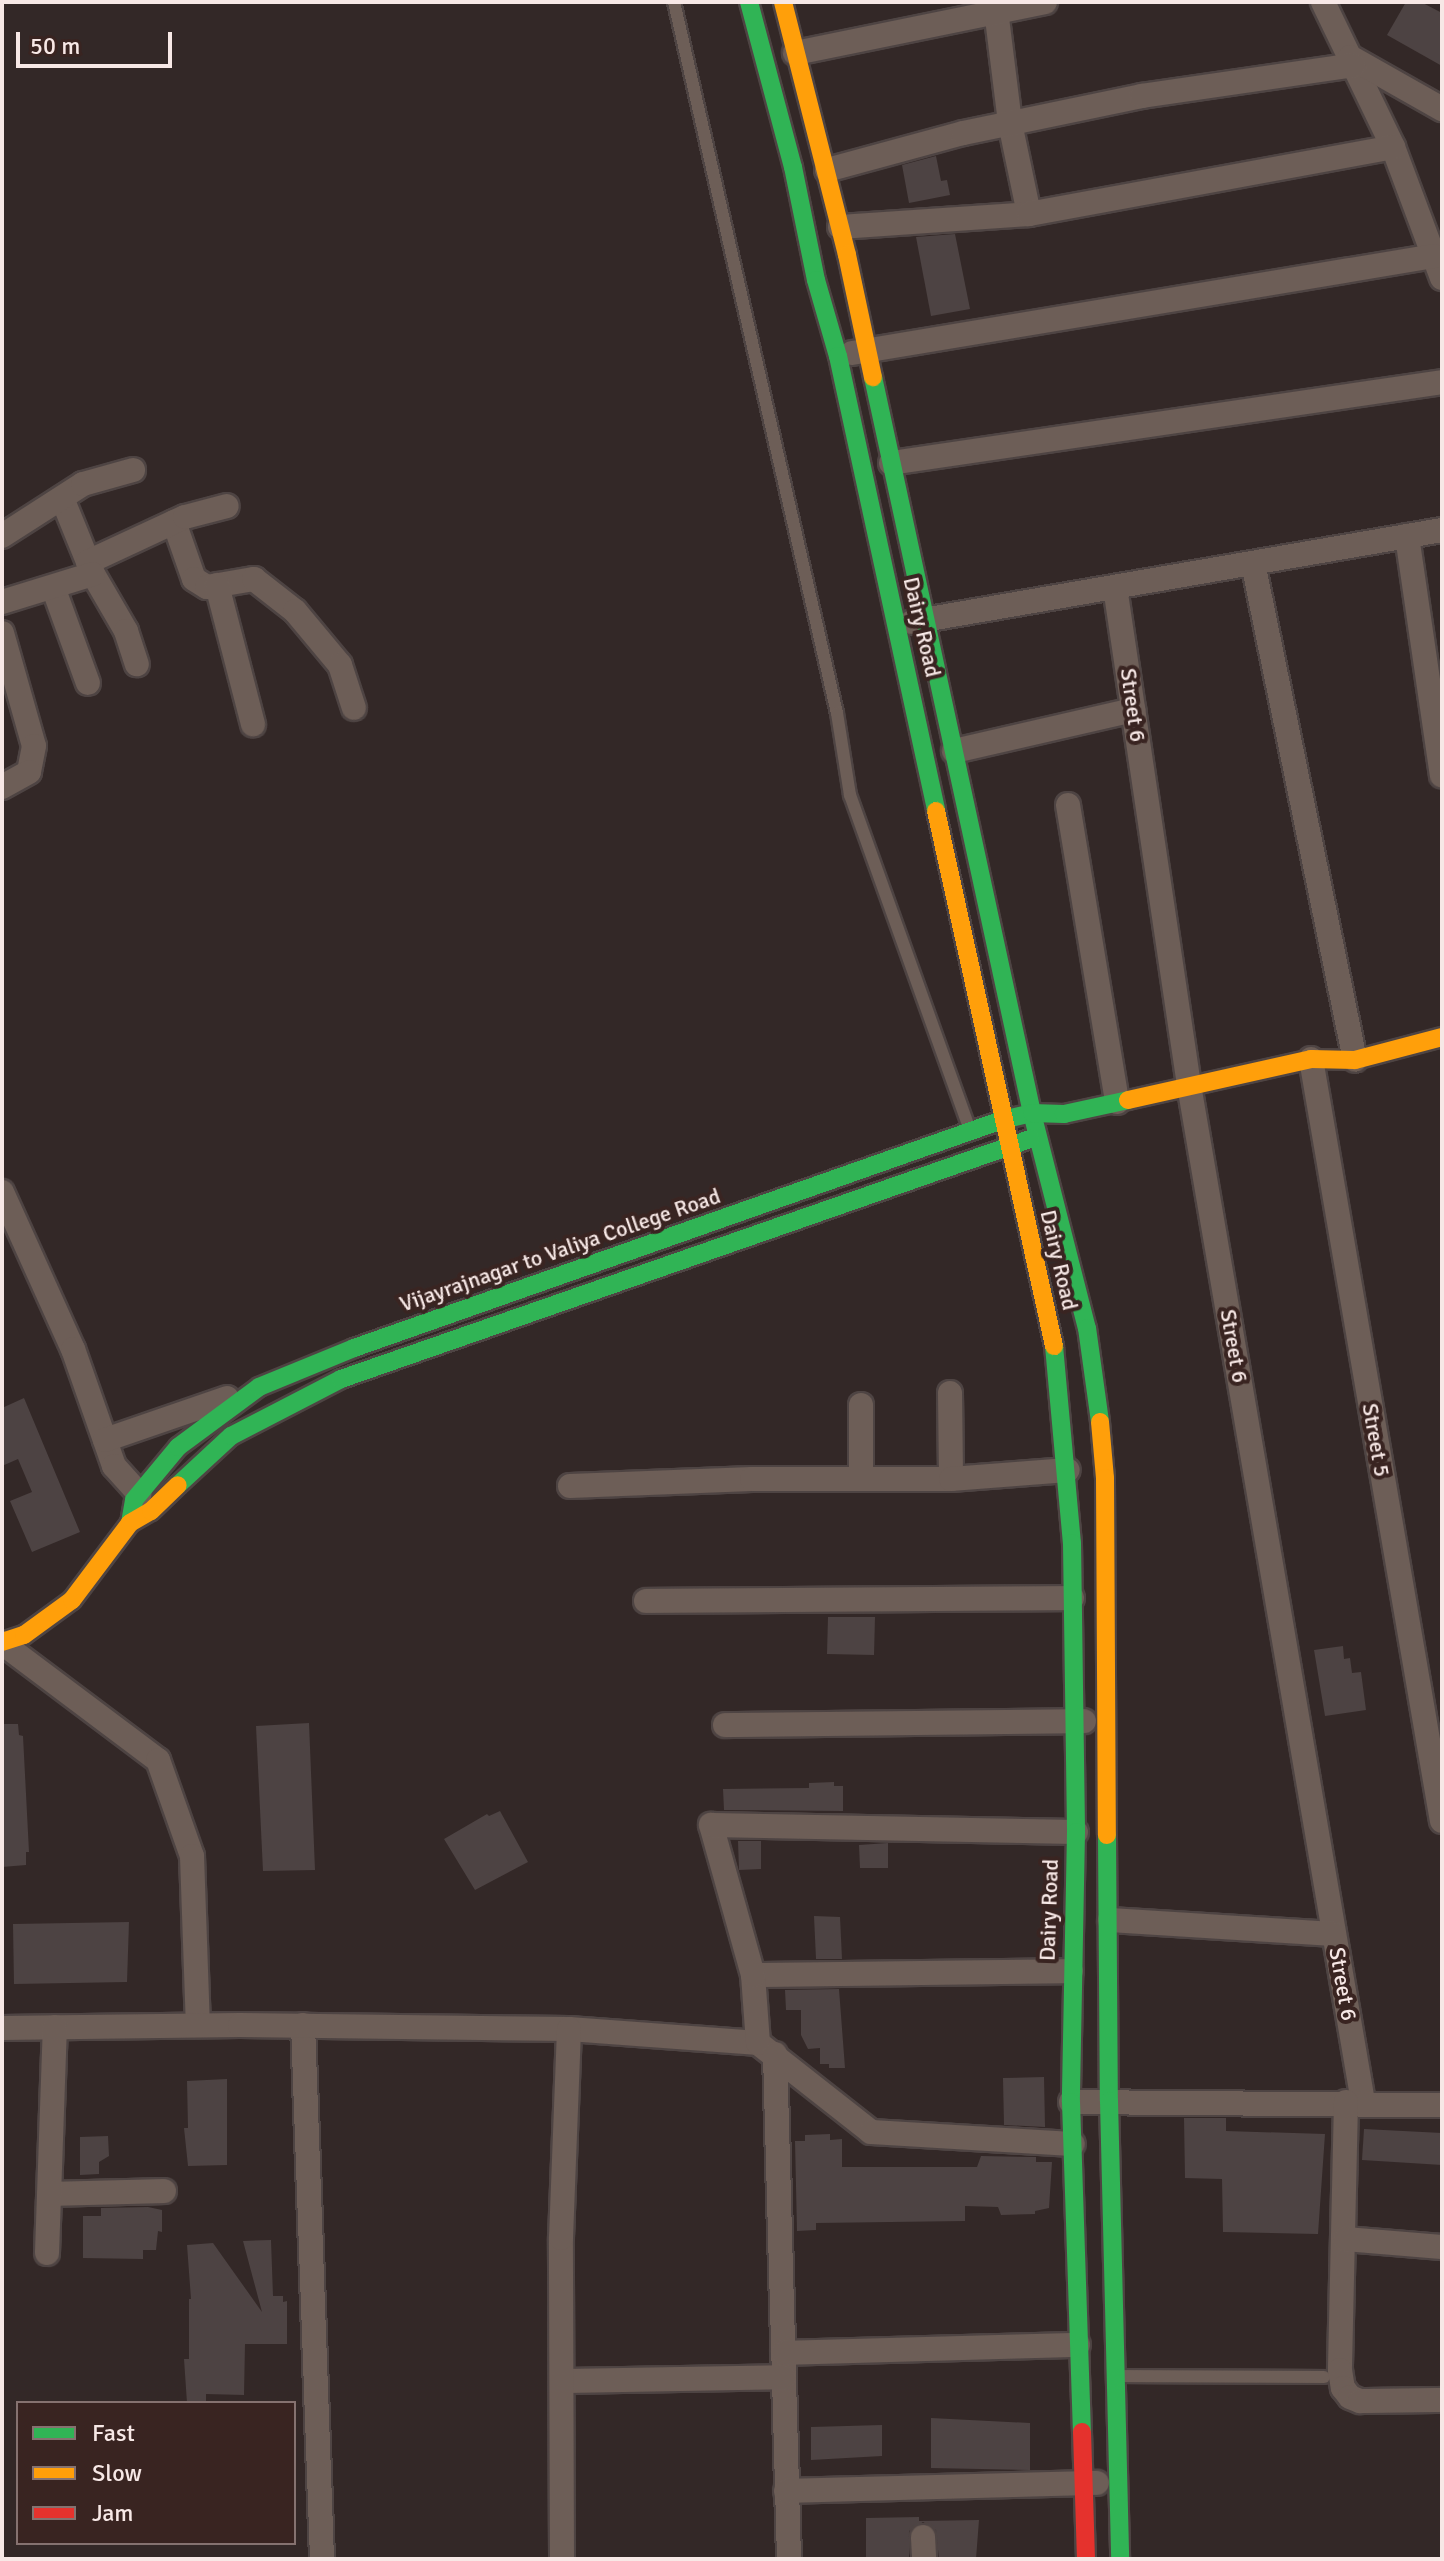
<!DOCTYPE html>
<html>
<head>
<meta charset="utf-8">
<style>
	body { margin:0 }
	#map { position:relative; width:1444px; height:2561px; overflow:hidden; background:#332827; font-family:Signika,sans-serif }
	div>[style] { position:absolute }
	.building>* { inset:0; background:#4d4343 }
	.roads { filter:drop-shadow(2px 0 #4e4443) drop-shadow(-2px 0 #4e4443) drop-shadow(0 2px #4e4443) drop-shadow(0 -2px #4e4443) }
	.lane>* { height:12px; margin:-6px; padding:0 6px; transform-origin:6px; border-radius:6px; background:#6d5e57 }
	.street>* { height:24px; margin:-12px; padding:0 12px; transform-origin:12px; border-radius:12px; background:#6d5e57 }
	.fast>* { height:18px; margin:-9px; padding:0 9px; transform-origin:9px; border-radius:9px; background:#30b455 }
	.slow>* { height:18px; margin:-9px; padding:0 9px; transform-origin:9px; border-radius:9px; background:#ff9f0a }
	.jam>* { height:18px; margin:-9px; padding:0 9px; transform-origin:9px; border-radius:9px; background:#e5322d }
	span { translate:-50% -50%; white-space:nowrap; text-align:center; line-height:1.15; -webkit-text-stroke:8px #392421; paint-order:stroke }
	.street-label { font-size:22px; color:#f7e8e6 }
	.frame { position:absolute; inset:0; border:4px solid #f7e8e6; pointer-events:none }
	.legend { position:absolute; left:16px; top:2401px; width:280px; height:144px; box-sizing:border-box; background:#392421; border:2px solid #857270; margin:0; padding:10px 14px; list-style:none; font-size:24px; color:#f7e8e6 }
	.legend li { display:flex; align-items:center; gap:16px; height:40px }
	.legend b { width:40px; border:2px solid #857270 }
	.scale { position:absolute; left:16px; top:32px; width:156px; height:36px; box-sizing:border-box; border:4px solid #f7e8e6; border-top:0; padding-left:10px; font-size:24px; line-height:28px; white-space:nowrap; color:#f7e8e6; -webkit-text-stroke:6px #392421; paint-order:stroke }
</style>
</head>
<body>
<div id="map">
	<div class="building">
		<i style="clip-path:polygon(1406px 2px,1421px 2px,1442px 13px,1442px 66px,1387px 35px)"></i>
		<i style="clip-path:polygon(936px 156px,941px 181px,947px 180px,950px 195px,909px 203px,902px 165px)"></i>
		<i style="clip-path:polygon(955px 234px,970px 309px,931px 316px,916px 237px)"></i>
		<i style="clip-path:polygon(24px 1398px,80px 1532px,32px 1552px,10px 1501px,32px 1492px,18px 1459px,2px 1466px,2px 1408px)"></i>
		<i style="clip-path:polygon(828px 1617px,875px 1617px,874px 1655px,827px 1654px)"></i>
		<i style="clip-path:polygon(1343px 1646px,1344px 1659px,1350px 1658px,1352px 1673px,1361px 1672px,1366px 1710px,1325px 1716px,1314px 1650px)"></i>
		<i style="clip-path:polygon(309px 1723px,315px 1870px,263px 1871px,256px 1726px)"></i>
		<i style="clip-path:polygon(2px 1724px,18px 1724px,19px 1735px,23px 1736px,29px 1852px,26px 1852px,26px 1865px,2px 1867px)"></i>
		<i style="clip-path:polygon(834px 1782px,834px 1786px,843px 1786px,843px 1811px,724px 1810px,723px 1789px,809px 1788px,809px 1783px)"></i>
		<i style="clip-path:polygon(500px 1811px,528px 1862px,475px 1890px,444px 1839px,487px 1814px,489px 1816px)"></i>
		<i style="clip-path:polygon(738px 1841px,761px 1841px,761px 1869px,739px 1870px)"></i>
		<i style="clip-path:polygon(888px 1843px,888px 1868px,860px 1868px,859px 1845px)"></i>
		<i style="clip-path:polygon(814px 1916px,840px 1917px,842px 1959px,816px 1959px)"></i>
		<i style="clip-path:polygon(129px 1922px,127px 1982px,14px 1984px,13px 1924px)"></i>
		<i style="clip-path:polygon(839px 1989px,845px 2068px,829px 2068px,829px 2064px,820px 2064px,820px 2048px,808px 2049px,801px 2035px,801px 2010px,786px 2010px,785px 1990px)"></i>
		<i style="clip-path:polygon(1044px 2077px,1045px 2127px,1004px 2125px,1003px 2078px)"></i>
		<i style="clip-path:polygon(227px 2079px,227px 2165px,188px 2166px,184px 2128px,188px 2128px,187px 2081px)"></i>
		<i style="clip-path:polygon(1184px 2118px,1226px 2118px,1226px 2131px,1325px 2134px,1318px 2234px,1223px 2232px,1222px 2179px,1185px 2178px)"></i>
		<i style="clip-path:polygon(1364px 2129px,1442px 2133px,1442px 2165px,1362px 2160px)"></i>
		<i style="clip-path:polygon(830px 2134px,830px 2140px,842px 2139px,842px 2167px,977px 2167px,981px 2156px,1036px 2157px,1036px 2162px,1052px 2162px,1049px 2208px,1035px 2211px,1035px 2214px,1001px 2215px,998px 2207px,965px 2206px,965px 2221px,816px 2223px,816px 2230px,797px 2231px,795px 2141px,805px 2141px,805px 2135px)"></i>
		<i style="clip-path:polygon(108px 2136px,109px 2156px,99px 2162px,99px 2174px,80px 2175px,80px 2137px)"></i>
		<i style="clip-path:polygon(148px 2207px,162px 2210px,162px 2232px,158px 2231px,156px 2250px,143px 2250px,143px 2259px,83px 2258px,83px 2216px,101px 2216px,101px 2208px)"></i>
		<i style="clip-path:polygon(271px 2240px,273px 2296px,283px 2296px,283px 2302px,287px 2301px,287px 2344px,245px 2344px,244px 2395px,206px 2394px,206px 2403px,187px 2403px,184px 2359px,189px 2359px,189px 2299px,191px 2299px,187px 2245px,213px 2243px,262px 2312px,243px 2241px)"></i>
		<i style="clip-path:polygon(931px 2418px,1030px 2423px,1030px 2470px,931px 2468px)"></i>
		<i style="clip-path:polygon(882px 2425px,882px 2456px,811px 2460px,811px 2427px)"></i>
		<i style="clip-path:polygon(919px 2517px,919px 2521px,979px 2520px,976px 2559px,939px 2559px,936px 2530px,923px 2522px,909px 2531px,909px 2559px,866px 2559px,866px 2518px)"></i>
	</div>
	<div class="roads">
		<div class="lane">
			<i style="left:674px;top:2px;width:729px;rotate:77.09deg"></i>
			<i style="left:837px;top:713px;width:83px;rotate:81deg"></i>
			<i style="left:850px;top:795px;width:353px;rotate:70.3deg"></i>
			<i style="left:1117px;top:2376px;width:207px;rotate:0.3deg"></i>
		</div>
		<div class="street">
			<i style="left:1323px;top:2px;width:161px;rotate:64.2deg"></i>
			<i style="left:1393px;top:147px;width:140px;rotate:69.5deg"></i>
			<i style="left:996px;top:10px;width:114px;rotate:82.9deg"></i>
			<i style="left:1010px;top:123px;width:93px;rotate:78.2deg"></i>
			<i style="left:795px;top:53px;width:255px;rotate:-11.5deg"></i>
			<i style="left:1350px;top:57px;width:106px;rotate:29.5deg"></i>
			<i style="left:827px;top:170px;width:141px;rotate:-15.2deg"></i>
			<i style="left:963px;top:133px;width:183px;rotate:-11.7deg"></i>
			<i style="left:1142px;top:96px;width:214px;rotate:-8.3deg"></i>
			<i style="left:840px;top:227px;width:189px;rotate:-3.9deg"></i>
			<i style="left:1029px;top:214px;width:370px;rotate:-10.4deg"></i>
			<i style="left:852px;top:353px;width:590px;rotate:-9.46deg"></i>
			<i style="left:891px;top:463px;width:557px;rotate:-8.36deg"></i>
			<i style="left:62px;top:498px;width:82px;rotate:67.8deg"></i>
			<i style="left:93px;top:574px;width:66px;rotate:59.9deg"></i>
			<i style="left:126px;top:631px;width:35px;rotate:72deg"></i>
			<i style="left:174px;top:522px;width:60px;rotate:70.7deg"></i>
			<i style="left:194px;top:579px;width:15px;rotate:32deg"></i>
			<i style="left:207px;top:587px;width:48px;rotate:-9.7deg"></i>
			<i style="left:254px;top:579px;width:52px;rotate:38deg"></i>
			<i style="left:295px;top:611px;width:70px;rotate:50.2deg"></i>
			<i style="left:340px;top:665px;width:45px;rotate:72deg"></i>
			<i style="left:2px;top:536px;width:96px;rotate:-32.7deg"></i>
			<i style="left:83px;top:484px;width:52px;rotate:-15.6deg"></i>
			<i style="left:1407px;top:536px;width:242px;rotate:81.7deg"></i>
			<i style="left:88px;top:562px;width:107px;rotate:-24.9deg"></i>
			<i style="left:185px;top:517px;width:43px;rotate:-14.7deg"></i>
			<i style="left:1253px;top:563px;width:507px;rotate:78.4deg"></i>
			<i style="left:217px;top:585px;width:144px;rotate:75.5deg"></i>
			<i style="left:53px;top:587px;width:102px;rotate:70deg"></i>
			<i style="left:1115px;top:587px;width:503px;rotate:81.55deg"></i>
			<i style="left:1189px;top:1085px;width:1032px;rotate:80.29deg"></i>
			<i style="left:2px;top:602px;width:95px;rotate:-17.1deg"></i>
			<i style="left:912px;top:622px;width:538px;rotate:-9.85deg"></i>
			<i style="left:2px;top:633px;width:117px;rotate:74.2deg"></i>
			<i style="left:34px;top:746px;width:26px;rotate:101deg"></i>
			<i style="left:29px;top:772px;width:31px;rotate:151deg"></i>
			<i style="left:954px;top:751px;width:184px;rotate:-12.9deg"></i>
			<i style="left:1068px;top:805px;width:301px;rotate:80.6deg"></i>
			<i style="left:1311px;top:1059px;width:773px;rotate:80.25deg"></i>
			<i style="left:2px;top:1192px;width:172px;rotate:65.7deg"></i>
			<i style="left:73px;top:1349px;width:124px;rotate:70.7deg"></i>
			<i style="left:114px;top:1466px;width:38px;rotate:48deg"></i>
			<i style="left:950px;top:1393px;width:86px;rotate:89.3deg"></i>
			<i style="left:105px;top:1440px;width:129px;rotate:-19deg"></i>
			<i style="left:861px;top:1479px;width:74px;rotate:-90deg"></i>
			<i style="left:570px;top:1486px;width:182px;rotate:-2.2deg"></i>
			<i style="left:752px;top:1479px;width:199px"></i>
			<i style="left:951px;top:1479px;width:117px;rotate:-4.4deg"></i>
			<i style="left:646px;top:1601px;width:426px;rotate:-0.4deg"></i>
			<i style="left:2px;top:1643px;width:195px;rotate:36.9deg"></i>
			<i style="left:158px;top:1760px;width:102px;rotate:70.5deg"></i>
			<i style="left:192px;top:1856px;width:169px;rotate:88deg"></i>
			<i style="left:725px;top:1725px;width:359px;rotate:-0.6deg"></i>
			<i style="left:1110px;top:1920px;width:224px;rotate:3.6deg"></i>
			<i style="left:753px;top:1975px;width:318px;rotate:-0.7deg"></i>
			<i style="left:303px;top:2025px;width:534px;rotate:87.96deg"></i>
			<i style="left:2px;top:2028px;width:238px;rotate:-0.7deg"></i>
			<i style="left:240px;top:2025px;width:329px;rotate:0.7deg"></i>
			<i style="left:569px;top:2029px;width:190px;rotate:4.2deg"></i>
			<i style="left:758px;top:2043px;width:144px;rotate:38.2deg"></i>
			<i style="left:871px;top:2132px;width:202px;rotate:3.4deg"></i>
			<i style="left:758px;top:2043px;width:68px;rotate:-94.2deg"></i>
			<i style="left:753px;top:1975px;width:156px;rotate:-105.6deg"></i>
			<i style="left:711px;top:1825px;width:365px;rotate:1.1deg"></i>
			<i style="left:775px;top:2054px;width:505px;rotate:88.41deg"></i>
			<i style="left:1071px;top:2102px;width:371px;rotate:0.5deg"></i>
			<i style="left:1346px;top:2102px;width:268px;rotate:91.3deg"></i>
			<i style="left:1340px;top:2370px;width:18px;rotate:81deg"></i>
			<i style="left:1343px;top:2388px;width:11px;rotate:52deg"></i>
			<i style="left:1350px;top:2397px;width:11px;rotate:22deg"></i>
			<i style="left:1360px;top:2401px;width:82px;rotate:-0.7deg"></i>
			<i style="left:50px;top:2194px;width:114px;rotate:-1.5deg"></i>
			<i style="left:1345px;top:2239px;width:97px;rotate:4.7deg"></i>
			<i style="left:47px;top:2253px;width:226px;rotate:-88deg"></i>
			<i style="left:783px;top:2353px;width:295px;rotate:-1.6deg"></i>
			<i style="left:563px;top:2381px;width:221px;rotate:-1deg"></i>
			<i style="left:786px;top:2491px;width:311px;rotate:-1.5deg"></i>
			<i style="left:923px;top:2537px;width:22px;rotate:87deg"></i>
			<i style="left:562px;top:2559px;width:321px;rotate:-90.2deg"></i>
			<i style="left:561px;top:2238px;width:209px;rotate:-87.8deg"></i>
		</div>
		<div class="fast">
			<i style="left:749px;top:2px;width:171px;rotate:75.1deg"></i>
			<i style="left:793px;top:167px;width:115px;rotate:78.5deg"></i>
			<i style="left:816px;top:280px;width:79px;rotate:73.9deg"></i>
			<i style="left:838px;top:356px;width:465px;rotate:77.8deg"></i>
			<i style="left:873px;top:377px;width:753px;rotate:77.81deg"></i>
			<i style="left:1032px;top:1113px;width:222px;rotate:75.7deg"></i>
			<i style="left:1087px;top:1328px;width:95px;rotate:82.1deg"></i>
			<i style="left:1054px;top:1346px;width:198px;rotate:84.8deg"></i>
			<i style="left:1072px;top:1543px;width:289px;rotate:89.2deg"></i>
			<i style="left:1076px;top:1832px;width:270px;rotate:91.1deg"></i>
			<i style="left:1071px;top:2102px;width:330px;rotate:88.1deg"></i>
			<i style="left:178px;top:1485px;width:72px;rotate:-42.8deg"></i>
			<i style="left:231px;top:1436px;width:124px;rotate:-27.4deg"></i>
			<i style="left:341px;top:1379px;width:730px;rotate:-19.2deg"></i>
			<i style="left:130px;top:1523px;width:23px;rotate:-80deg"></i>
			<i style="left:134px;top:1500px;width:69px;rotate:-50.3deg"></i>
			<i style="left:178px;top:1447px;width:101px;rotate:-36.5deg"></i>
			<i style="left:259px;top:1387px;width:103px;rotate:-22.3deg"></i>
			<i style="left:354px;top:1348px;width:687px;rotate:-19.38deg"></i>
			<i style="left:1002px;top:1120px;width:31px;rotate:-13deg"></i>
			<i style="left:1032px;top:1113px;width:32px;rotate:2deg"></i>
			<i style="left:1064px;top:1114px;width:66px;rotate:-12.3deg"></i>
			<i style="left:1107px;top:1835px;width:266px;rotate:89.6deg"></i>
			<i style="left:1109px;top:2101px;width:458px;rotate:88.6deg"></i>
		</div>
		<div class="slow">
			<i style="left:783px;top:2px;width:261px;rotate:75.8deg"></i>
			<i style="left:847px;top:255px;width:125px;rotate:78deg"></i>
			<i style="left:936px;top:811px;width:548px;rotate:77.56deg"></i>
			<i style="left:1128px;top:1100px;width:188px;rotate:-12.6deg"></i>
			<i style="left:1311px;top:1059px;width:44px;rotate:1.3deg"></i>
			<i style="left:1355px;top:1060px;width:90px;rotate:-14.8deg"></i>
			<i style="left:1100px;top:1422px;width:56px;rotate:84.9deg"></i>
			<i style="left:1105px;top:1478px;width:357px;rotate:89.7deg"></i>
			<i style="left:2px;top:1642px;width:23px;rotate:-18deg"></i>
			<i style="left:24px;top:1635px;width:59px;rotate:-36.1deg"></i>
			<i style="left:72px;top:1600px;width:96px;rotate:-53deg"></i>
			<i style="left:130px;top:1523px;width:24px;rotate:-30deg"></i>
			<i style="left:151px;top:1511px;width:37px;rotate:-44deg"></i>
		</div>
		<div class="jam">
			<i style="left:1082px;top:2432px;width:127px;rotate:88.2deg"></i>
		</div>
	</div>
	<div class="street-label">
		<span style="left:922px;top:627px;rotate:77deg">Dairy Road</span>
		<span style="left:1133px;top:705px;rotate:82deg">Street 6</span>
		<span style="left:560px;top:1250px;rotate:-19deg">Vijayrajnagar to Valiya College Road</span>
		<span style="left:1059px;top:1260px;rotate:77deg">Dairy Road</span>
		<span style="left:1234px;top:1346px;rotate:80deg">Street 6</span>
		<span style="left:1376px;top:1440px;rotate:80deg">Street 5</span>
		<span style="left:1049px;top:1910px;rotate:-88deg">Dairy Road</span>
		<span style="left:1343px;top:1984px;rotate:80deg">Street 6</span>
	</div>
	<div class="frame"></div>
	<ul class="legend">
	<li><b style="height:10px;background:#30b455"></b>Fast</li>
	<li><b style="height:10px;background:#ff9f0a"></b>Slow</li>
	<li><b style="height:10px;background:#e5322d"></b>Jam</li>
	</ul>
	<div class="scale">50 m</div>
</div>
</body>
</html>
